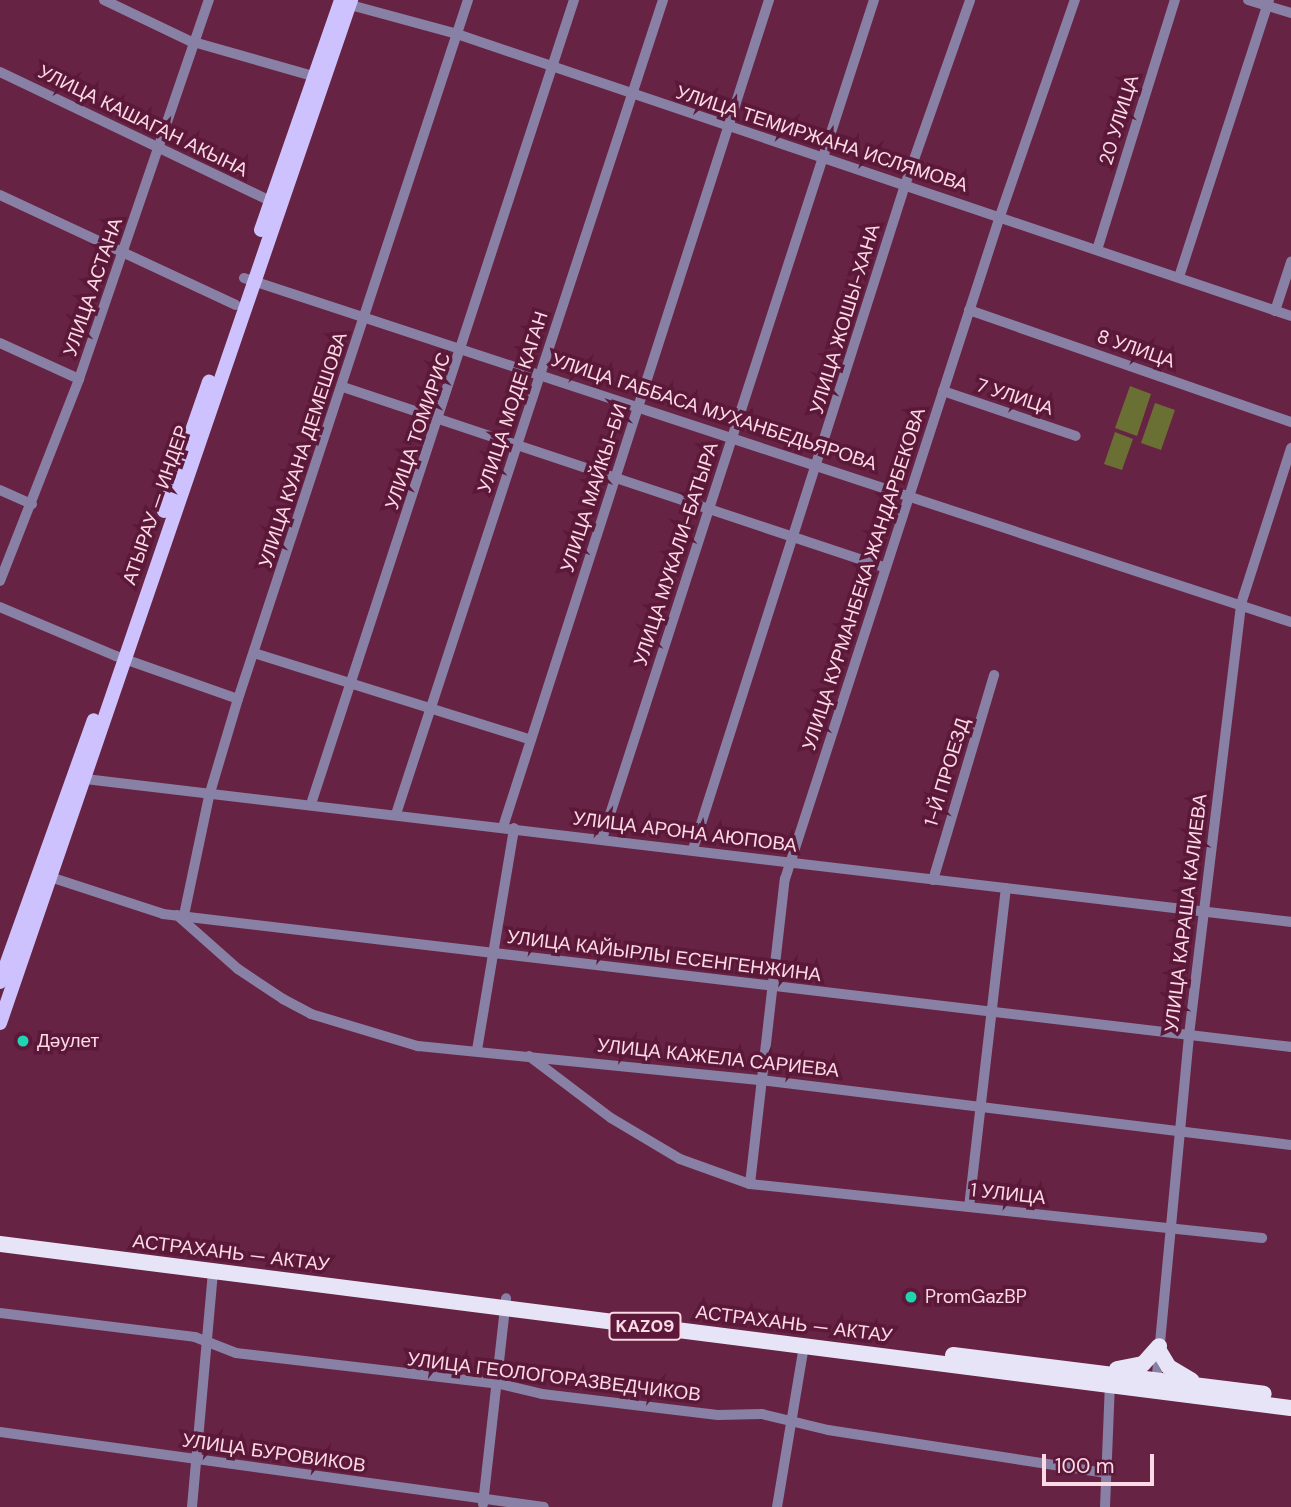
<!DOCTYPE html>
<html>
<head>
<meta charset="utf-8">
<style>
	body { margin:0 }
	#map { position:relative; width:1291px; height:1507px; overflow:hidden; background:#672343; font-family:"DM Sans",sans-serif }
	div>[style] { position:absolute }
	.green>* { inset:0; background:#6a7034 }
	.minor>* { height:10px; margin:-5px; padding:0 5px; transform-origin:5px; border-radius:5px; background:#8881a5 }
	.major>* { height:14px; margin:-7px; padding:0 7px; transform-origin:7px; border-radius:7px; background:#cec2fe }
	.highway>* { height:16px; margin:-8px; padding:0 8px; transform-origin:8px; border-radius:8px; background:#e8e4f7 }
	.dots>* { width:19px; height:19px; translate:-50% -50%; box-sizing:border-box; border:4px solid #5b1839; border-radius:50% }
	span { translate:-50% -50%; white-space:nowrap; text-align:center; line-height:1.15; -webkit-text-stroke:7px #5b1839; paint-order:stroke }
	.shield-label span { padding:2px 5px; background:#5b1839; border:2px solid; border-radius:5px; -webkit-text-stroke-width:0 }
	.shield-label { font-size:18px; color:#fbd9e5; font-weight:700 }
	.street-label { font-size:19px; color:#fbd9e5 }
	.poi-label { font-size:19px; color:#fbd9e5 }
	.left { translate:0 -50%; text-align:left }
	.scale { position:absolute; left:1042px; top:1454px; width:112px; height:32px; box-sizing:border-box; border:4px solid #fbd9e5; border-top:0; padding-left:9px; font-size:21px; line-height:24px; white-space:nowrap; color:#fbd9e5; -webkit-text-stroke:5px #5b1839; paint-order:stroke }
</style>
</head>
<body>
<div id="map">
	<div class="green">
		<i style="clip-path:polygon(1130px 386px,1151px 394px,1137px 436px,1115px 428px)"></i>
		<i style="clip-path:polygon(1155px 403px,1175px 410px,1161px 450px,1141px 443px)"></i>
		<i style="clip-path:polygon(1115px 432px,1133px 439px,1122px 470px,1104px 464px)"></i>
	</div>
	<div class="minor">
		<i style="left:104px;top:0;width:95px;rotate:25.5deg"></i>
		<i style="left:190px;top:41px;width:128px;rotate:15.9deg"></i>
		<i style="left:1248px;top:0;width:45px;rotate:16.8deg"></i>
		<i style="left:343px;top:3px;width:118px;rotate:15.2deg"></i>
		<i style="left:457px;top:34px;width:880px;rotate:18.68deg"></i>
		<i style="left:0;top:72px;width:300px;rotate:25.5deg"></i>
		<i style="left:0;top:195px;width:260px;rotate:25deg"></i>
		<i style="left:1097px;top:250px;width:262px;rotate:-72.7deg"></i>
		<i style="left:1179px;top:277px;width:291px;rotate:-72deg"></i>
		<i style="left:244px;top:278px;width:1102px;rotate:18.19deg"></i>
		<i style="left:969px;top:310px;width:341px;rotate:19.2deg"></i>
		<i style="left:1275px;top:311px;width:52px;rotate:-71.9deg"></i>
		<i style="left:0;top:343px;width:87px;rotate:24.5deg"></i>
		<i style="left:343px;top:387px;width:572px;rotate:18.43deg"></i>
		<i style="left:943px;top:391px;width:140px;rotate:18.7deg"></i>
		<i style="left:0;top:490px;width:35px;rotate:24deg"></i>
		<i style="left:0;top:581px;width:217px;rotate:-68.6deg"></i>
		<i style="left:79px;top:379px;width:401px;rotate:-71.1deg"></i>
		<i style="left:0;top:607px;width:126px;rotate:22.9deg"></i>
		<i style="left:116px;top:656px;width:129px;rotate:19.4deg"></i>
		<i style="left:254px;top:653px;width:290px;rotate:17.4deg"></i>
		<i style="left:77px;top:778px;width:1223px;rotate:6.76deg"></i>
		<i style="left:311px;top:804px;width:846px;rotate:-71.89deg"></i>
		<i style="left:396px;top:814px;width:857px;rotate:-71.84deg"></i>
		<i style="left:503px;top:827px;width:869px;rotate:-72.17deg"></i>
		<i style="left:602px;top:839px;width:882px;rotate:-72.04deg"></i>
		<i style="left:693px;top:849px;width:697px;rotate:-72.29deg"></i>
		<i style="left:905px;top:185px;width:196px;rotate:-70.6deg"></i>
		<i style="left:44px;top:875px;width:125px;rotate:18.1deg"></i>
		<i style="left:163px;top:914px;width:1136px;rotate:6.72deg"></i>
		<i style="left:933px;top:880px;width:214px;rotate:-73.4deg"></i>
		<i style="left:177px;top:915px;width:81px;rotate:41.5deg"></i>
		<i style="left:238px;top:969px;width:54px;rotate:33.7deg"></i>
		<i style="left:283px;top:999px;width:32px;rotate:28deg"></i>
		<i style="left:311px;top:1014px;width:112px;rotate:16.7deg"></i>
		<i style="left:418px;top:1046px;width:345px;rotate:5.7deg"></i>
		<i style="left:761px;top:1080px;width:534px;rotate:6.99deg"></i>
		<i style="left:184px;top:915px;width:122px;rotate:-78.1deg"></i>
		<i style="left:209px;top:796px;width:101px;rotate:-73.4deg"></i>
		<i style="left:238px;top:699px;width:736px;rotate:-71.79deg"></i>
		<i style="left:477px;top:1050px;width:225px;rotate:-80.5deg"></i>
		<i style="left:529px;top:1056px;width:103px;rotate:37.1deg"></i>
		<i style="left:611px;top:1118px;width:80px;rotate:30.7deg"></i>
		<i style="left:680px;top:1159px;width:74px;rotate:19.7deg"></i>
		<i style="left:750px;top:1184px;width:515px;rotate:6.02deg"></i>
		<i style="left:750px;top:1184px;width:307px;rotate:-83.5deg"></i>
		<i style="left:785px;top:879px;width:697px;rotate:-72.03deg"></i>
		<i style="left:1000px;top:216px;width:229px;rotate:-70.9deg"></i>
		<i style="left:969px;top:1207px;width:321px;rotate:-83.4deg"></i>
		<i style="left:0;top:1313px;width:196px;rotate:7deg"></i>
		<i style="left:195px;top:1337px;width:44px;rotate:21.3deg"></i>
		<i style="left:236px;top:1353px;width:266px;rotate:6.7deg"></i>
		<i style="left:500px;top:1384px;width:43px;rotate:13.4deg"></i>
		<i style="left:542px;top:1394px;width:177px;rotate:6.8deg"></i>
		<i style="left:718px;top:1415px;width:44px;rotate:-1.3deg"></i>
		<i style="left:762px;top:1414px;width:68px;rotate:13.6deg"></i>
		<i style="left:828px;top:1430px;width:280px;rotate:8.8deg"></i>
		<i style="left:1156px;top:1385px;width:352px;rotate:-84.6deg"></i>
		<i style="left:1189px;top:1035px;width:434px;rotate:-83.1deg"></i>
		<i style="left:1241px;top:604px;width:164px;rotate:-72.2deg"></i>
		<i style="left:0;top:1432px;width:549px;rotate:7.85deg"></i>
		<i style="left:483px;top:1504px;width:207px;rotate:-83.6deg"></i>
		<i style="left:192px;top:1507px;width:236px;rotate:-84.9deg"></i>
		<i style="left:777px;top:1507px;width:163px;rotate:-80.5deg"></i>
		<i style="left:1105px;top:1507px;width:127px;rotate:-87.7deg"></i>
	</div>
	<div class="major">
		<i style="left:261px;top:230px;width:244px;rotate:-70.8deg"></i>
		<i style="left:164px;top:511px;width:137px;rotate:-70.8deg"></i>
		<i style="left:0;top:982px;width:278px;rotate:-70.3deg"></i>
		<i style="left:0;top:1023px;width:1082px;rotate:-71.06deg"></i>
	</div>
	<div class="highway">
		<i style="left:0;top:1244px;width:1301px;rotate:7.24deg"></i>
		<i style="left:1158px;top:1349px;width:21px;rotate:59deg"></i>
		<i style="left:1169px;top:1367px;width:26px;rotate:31deg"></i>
		<i style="left:953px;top:1355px;width:313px;rotate:7.1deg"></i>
		<i style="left:1117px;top:1369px;width:26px;rotate:-11deg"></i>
		<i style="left:1143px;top:1364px;width:24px;rotate:-48deg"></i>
	</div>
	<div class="dots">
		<i style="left:23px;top:1041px;background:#1ed5b0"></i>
		<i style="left:911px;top:1297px;background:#1ed5b0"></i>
	</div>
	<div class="shield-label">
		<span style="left:645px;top:1326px">KAZ09</span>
	</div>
	<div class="street-label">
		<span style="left:1119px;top:120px;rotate:-73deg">20 УЛИЦА</span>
		<span style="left:143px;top:121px;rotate:26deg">УЛИЦА КАШАГАН АКЫНА</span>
		<span style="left:822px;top:139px;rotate:18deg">УЛИЦА ТЕМИРЖАНА ИСЛЯМОВА</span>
		<span style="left:93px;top:287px;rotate:-71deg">УЛИЦА АСТАНА</span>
		<span style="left:845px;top:319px;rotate:-73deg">УЛИЦА ЖОШЫ-ХАНА</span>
		<span style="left:1136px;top:349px;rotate:19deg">8 УЛИЦА</span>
		<span style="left:1015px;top:397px;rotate:18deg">7 УЛИЦА</span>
		<span style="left:513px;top:402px;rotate:-72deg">УЛИЦА МОДЕ КАГАН</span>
		<span style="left:714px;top:412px;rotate:18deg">УЛИЦА ГАББАСА МУХАНБЕДЬЯРОВА</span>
		<span style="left:418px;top:431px;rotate:-71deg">УЛИЦА ТОМИРИС</span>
		<span style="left:303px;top:450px;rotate:-72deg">УЛИЦА КУАНА ДЕМЕШОВА</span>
		<span style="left:594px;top:488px;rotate:-72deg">УЛИЦА МАЙКЫ-БИ</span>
		<span style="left:156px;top:505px;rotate:-71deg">АТЫРАУ — ИНДЕР</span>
		<span style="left:676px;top:554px;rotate:-72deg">УЛИЦА МУКАЛИ-БАТЫРА</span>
		<span style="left:864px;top:579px;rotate:-72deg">УЛИЦА КУРМАНБЕКА ЖАНДАРБЕКОВА</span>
		<span style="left:947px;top:772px;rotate:-73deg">1-Й ПРОЕЗД</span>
		<span style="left:685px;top:832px;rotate:7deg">УЛИЦА АРОНА АЮПОВА</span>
		<span style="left:1186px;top:913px;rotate:-83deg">УЛИЦА КАРАША КАЛИЕВА</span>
		<span style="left:664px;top:956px;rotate:7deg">УЛИЦА КАЙЫРЛЫ ЕСЕНГЕНЖИНА</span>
		<span style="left:718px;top:1058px;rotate:6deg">УЛИЦА КАЖЕЛА САРИЕВА</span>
		<span style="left:1008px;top:1194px;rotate:6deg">1 УЛИЦА</span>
		<span style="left:231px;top:1253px;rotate:7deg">АСТРАХАНЬ — АКТАУ</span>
		<span style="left:794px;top:1324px;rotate:7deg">АСТРАХАНЬ — АКТАУ</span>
		<span style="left:554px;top:1377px;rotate:7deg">УЛИЦА ГЕОЛОГОРАЗВЕДЧИКОВ</span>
		<span style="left:274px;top:1453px;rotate:8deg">УЛИЦА БУРОВИКОВ</span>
	</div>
	<div class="poi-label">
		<span class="left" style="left:37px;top:1041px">Дәулет</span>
		<span class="left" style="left:925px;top:1297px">PromGazBP</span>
	</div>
	<div class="scale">100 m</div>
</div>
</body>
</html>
